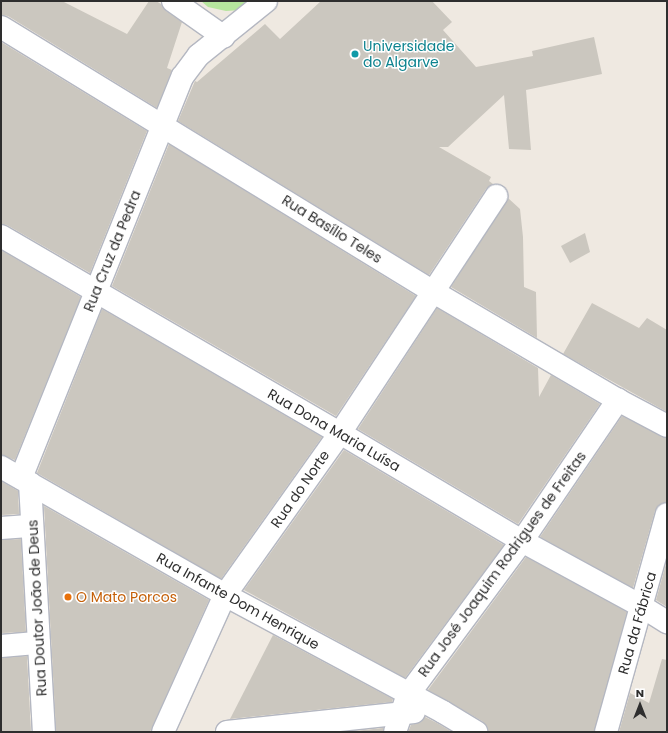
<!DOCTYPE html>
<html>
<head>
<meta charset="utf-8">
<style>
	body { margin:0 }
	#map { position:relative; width:668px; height:733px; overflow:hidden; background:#efe9e1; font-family:Poppins,sans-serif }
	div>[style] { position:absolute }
	.green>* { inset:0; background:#b6e59e }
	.building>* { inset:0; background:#cbc7bf }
	.roads { filter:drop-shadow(1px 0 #b4b7c1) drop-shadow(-1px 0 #b4b7c1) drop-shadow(0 1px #b4b7c1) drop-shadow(0 -1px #b4b7c1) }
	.minor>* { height:22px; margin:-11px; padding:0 11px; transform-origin:11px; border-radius:11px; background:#fff }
	.dots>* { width:11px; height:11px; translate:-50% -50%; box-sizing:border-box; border:2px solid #fff; border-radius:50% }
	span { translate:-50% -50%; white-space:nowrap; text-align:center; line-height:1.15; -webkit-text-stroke:3px #fff; paint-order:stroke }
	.culture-label { font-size:14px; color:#0d838f }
	.left { translate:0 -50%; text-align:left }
	.street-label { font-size:14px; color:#2e2e2e }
	.food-label { font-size:14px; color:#c56008 }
	.frame { position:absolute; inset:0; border:2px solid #2e2e2e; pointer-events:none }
	.north { position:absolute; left:620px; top:685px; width:40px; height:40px; -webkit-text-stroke:3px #fff; paint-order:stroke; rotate:0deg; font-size:11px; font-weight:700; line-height:16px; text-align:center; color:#2e2e2e }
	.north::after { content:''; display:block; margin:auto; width:14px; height:18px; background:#2e2e2e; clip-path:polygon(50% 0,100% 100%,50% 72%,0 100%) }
</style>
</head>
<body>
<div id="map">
	<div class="green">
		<i style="clip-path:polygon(201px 1px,250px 1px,240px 10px,226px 11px,208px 7px)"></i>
	</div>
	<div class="building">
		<i style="clip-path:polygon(1px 1px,62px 1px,127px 34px,149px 1px,156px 1px,161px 4px,166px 11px,182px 22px,167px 68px,172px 70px,157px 108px,8px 16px,1px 15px)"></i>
		<i style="clip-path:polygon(321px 1px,432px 1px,452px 22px,443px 30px,476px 67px,533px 56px,532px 51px,594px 37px,602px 74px,526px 90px,531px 150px,509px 149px,504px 95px,448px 147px,439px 147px,491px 177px,489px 181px,493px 184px,486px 189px,429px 275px,178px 121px,195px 81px,197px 82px,265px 24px,280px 39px)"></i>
		<i style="clip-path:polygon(1px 42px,147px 131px,90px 273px,7px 225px,1px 224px)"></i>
		<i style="clip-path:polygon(169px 144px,416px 296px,336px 416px,112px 286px)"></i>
		<i style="clip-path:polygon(508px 198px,520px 209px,523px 237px,524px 287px,536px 292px,537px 338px,451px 287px)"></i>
		<i style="clip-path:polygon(585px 233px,590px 252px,570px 263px,561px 246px)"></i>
		<i style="clip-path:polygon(1px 250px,81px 297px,15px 460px,1px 455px)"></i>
		<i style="clip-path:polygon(592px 303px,639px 328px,647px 318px,667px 330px,667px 412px,563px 354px)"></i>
		<i style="clip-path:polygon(437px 308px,538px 368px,539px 397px,551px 375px,600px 404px,518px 524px,358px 429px)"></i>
		<i style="clip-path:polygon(102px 309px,322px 437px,221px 579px,37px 473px)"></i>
		<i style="clip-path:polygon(622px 416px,667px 438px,667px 502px,659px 505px,655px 511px,633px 588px,540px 537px)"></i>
		<i style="clip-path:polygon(344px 450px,504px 545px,405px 678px,244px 590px)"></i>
		<i style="clip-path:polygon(1px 481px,18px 491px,19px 514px,1px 515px)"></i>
		<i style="clip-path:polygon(44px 506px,209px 600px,150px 732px,56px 732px)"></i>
		<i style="clip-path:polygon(21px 539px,26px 632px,1px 633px,1px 540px)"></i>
		<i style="clip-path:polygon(526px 557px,627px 612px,594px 732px,488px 732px,487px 726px,482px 721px,428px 690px)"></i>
		<i style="clip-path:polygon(667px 560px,667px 607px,656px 600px)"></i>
		<i style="clip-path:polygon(273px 635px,393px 699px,392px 702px,230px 719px)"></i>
		<i style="clip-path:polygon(27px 656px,31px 732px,1px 732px,1px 658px)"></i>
		<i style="clip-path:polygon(662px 659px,667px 660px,667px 732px,619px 732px,630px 693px,649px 703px)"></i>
		<i style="clip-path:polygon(425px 717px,437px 723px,452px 732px,408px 732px,411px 725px,421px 722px)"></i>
		<i style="clip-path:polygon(383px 728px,383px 732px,345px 732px)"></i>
	</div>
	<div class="roads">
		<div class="minor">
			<i style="left:173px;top:1px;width:62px;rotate:35.2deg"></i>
			<i style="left:1px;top:27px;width:505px;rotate:31.49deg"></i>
			<i style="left:432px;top:291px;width:216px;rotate:30.4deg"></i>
			<i style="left:618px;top:400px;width:55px;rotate:28deg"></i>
			<i style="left:1px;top:236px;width:392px;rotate:30.2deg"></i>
			<i style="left:340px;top:433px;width:212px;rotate:30.7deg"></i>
			<i style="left:522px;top:541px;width:136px;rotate:28.6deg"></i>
			<i style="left:641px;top:606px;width:31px;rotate:32deg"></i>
			<i style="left:1px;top:467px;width:258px;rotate:29.7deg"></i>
			<i style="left:225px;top:595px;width:247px;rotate:28.2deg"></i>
			<i style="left:443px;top:712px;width:39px;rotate:31deg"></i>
			<i style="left:21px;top:478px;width:433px;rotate:-68.1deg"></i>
			<i style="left:183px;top:76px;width:26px;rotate:-53deg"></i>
			<i style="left:199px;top:55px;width:86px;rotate:-38.9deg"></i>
			<i style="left:30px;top:483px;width:249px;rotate:86.8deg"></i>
			<i style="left:1px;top:528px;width:31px;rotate:-4deg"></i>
			<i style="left:1px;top:646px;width:38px;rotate:-5deg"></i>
			<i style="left:163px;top:732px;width:150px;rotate:-65.7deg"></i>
			<i style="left:225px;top:595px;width:199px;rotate:-54.6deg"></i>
			<i style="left:340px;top:433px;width:284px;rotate:-56.6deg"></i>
			<i style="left:227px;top:732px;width:188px;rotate:-6.1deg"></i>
			<i style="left:395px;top:732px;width:39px;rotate:-71deg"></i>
			<i style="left:408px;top:695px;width:192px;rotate:-53.5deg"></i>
			<i style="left:522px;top:541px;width:171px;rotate:-55.8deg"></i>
			<i style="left:606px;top:732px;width:226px;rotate:-74.4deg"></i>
		</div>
	</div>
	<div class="dots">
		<i style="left:355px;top:54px;background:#0f9aa8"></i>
		<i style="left:68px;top:597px;background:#e8710a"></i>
	</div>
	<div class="culture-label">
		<span class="left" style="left:363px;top:54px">Universidade<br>do Algarve</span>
	</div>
	<div class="street-label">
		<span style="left:332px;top:229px;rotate:32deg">Rua Basílio Teles</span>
		<span style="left:112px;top:251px;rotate:-68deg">Rua Cruz da Pedra</span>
		<span style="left:334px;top:430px;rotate:30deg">Rua Dona Maria Luísa</span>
		<span style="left:300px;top:489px;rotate:-55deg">Rua do Norte</span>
		<span style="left:502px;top:564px;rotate:-54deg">Rua José Joaquim Rodrigues de Freitas</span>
		<span style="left:238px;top:601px;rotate:29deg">Rua Infante Dom Henrique</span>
		<span style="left:37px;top:608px;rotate:-93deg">Rua Doutor João de Deus</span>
		<span style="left:637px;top:623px;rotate:-74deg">Rua da Fábrica</span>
	</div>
	<div class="food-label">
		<span class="left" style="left:76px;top:597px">O Mato Porcos</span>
	</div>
	<div class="frame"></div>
	<div class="north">N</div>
</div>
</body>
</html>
